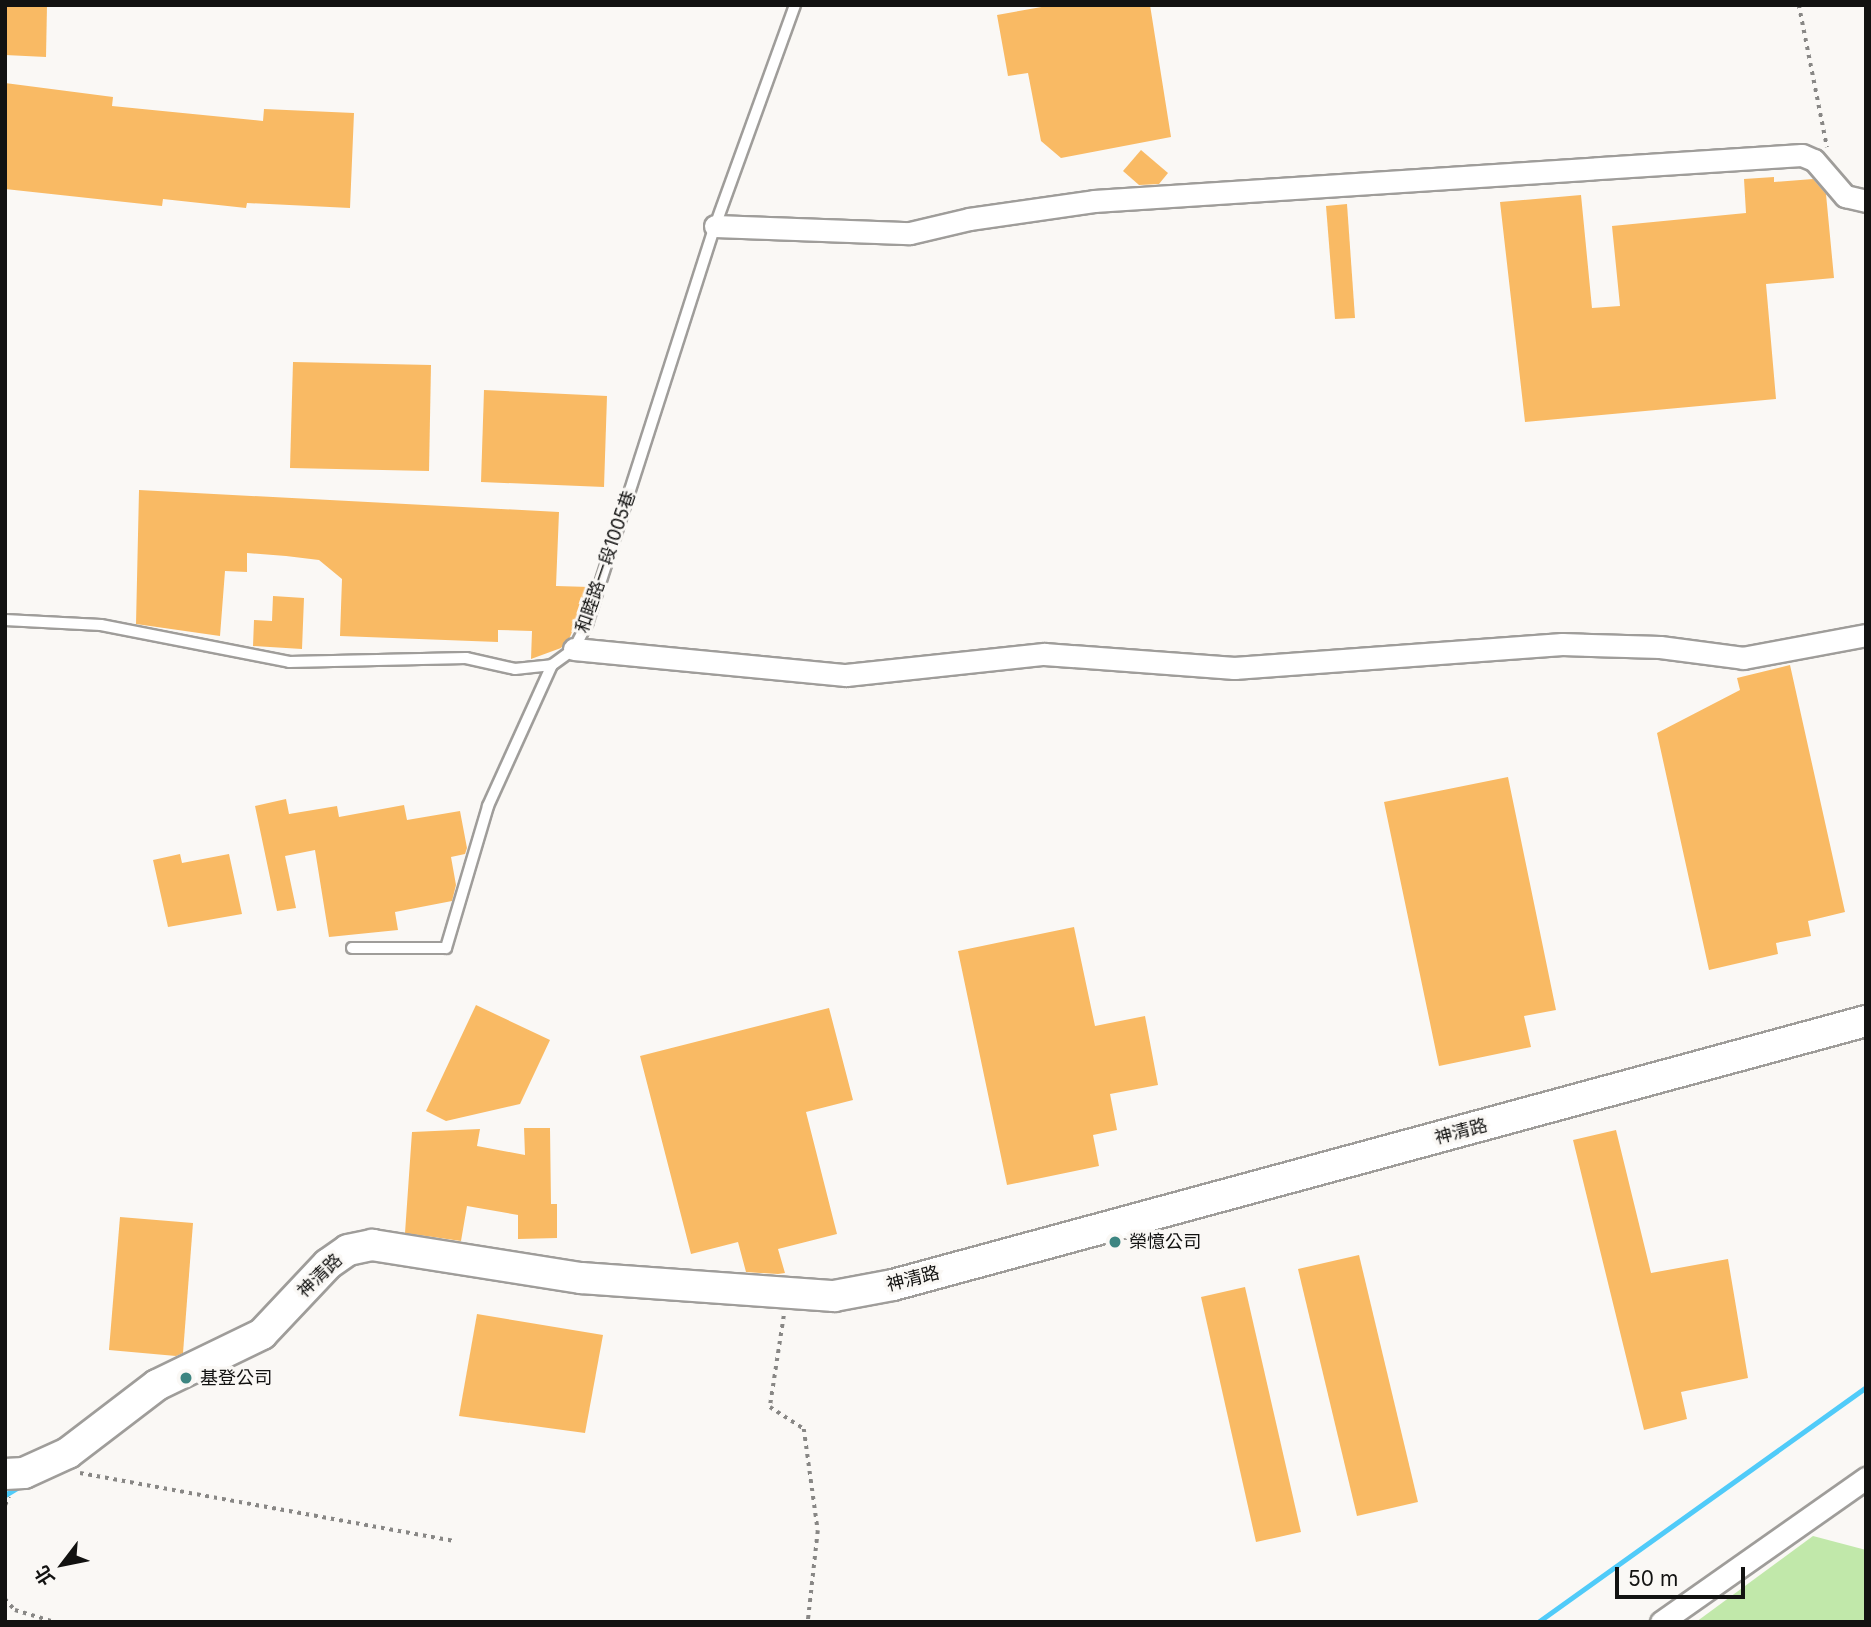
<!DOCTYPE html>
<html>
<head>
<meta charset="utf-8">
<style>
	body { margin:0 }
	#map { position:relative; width:1871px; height:1627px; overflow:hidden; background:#faf8f5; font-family:Inter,"Noto Sans TC",sans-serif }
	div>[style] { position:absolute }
	.green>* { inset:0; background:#c1e8aa }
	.stream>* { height:5px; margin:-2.5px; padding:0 2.5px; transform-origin:2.5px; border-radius:2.5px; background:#50cbf9 }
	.building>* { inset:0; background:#f9ba64 }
	.path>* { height:3.5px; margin-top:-1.75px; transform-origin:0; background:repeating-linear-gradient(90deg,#888785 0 3.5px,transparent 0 8.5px) }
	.roads { filter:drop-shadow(2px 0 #9f9d9a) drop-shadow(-2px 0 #9f9d9a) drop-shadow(0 2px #9f9d9a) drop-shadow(0 -2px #9f9d9a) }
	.lane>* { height:10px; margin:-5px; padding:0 5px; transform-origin:5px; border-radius:5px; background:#fff }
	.street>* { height:21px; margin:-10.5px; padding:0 10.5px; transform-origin:10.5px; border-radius:10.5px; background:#fff }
	.secondary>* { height:30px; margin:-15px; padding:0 15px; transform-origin:15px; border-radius:15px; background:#fff }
	.dots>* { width:19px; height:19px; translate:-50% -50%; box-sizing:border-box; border:4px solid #faf8f5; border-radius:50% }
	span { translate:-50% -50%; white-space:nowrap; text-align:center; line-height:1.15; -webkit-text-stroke:6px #faf8f5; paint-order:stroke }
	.street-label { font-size:18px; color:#121211 }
	.poi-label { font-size:18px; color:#121211 }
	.left { translate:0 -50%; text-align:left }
	.frame { position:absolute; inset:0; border:7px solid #121211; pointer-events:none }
	.north { position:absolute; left:28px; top:1529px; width:70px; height:70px; -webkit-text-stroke:5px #faf8f5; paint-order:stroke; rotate:238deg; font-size:19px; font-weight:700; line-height:28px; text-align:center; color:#121211 }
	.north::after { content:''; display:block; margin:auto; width:24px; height:32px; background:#121211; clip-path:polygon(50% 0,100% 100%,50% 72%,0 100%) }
	.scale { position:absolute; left:1615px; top:1567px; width:130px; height:32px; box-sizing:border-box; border:4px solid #121211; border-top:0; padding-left:9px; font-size:21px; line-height:24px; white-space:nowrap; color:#121211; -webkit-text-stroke:5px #faf8f5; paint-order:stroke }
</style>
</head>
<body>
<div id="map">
	<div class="green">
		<i style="clip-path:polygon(1813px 1536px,1866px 1550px,1866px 1622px,1696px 1622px)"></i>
	</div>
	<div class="stream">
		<i style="left:5px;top:1495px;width:17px;rotate:-31deg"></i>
		<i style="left:1538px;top:1622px;width:403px;rotate:-35.6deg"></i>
	</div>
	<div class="building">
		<i style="clip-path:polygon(5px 5px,47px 5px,46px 57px,5px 55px)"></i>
		<i style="clip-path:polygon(1053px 5px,1150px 5px,1171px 137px,1061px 158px,1041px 141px,1028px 73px,1008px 76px,997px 15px)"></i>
		<i style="clip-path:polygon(5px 83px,113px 97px,112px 106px,263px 121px,264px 109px,354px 113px,350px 208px,247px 203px,246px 208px,163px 199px,162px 206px,5px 189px)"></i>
		<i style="clip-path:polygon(1141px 150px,1168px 173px,1159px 184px,1139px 185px,1123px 171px)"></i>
		<i style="clip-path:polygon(1774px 177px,1774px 182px,1813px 179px,1826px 194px,1834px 278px,1766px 284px,1776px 399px,1525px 422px,1500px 202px,1581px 195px,1592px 308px,1620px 306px,1612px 226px,1746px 213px,1744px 179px)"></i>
		<i style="clip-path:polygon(1347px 204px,1355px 318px,1335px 319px,1326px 206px)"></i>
		<i style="clip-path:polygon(293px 362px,431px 365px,429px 471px,290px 468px)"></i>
		<i style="clip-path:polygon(484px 390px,607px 396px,604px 487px,481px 482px)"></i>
		<i style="clip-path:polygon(139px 490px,559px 512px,556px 586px,590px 587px,570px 637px,561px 648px,531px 659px,532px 631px,498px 630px,498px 642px,340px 636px,342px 579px,319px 560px,286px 556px,247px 553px,247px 572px,225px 571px,220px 636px,136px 624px)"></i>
		<i style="clip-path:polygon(273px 596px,304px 598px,302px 649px,253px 646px,254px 620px,272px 621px)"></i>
		<i style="clip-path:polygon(1790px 665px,1845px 912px,1808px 921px,1811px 936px,1776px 943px,1778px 954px,1709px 970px,1657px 733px,1740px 690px,1737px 678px)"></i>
		<i style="clip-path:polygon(1508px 777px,1556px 1010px,1524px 1016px,1531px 1047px,1439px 1066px,1384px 802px)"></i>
		<i style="clip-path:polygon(286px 799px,289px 814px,337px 806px,339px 817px,404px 805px,407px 820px,460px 811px,467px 848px,465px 854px,451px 857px,456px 885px,452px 901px,395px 912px,398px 930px,329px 937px,315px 850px,285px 856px,296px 908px,277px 911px,255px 806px)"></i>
		<i style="clip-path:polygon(180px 854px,182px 863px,229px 854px,242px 914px,168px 927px,153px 860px)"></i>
		<i style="clip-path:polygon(1074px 927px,1095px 1026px,1145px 1016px,1158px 1085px,1110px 1094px,1117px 1130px,1093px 1135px,1099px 1166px,1007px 1185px,958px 951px)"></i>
		<i style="clip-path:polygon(476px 1005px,550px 1040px,520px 1104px,446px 1121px,426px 1111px)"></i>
		<i style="clip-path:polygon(829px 1008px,853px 1100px,806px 1112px,837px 1234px,778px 1249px,785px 1273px,778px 1274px,746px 1272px,738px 1242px,691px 1254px,640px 1056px)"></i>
		<i style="clip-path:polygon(524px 1128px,550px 1128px,551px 1204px,557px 1204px,557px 1238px,518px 1239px,518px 1215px,467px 1206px,461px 1241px,405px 1233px,412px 1132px,480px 1129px,477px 1146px,525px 1155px)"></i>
		<i style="clip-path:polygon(1616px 1130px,1651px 1273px,1728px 1259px,1748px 1378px,1681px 1392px,1687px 1419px,1644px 1430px,1573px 1140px)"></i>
		<i style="clip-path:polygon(120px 1217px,193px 1223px,183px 1353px,176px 1356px,109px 1350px)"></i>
		<i style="clip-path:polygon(1359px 1255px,1418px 1502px,1357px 1516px,1298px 1269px)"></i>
		<i style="clip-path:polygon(1245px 1287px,1301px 1532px,1256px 1542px,1201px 1297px)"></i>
		<i style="clip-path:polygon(477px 1314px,603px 1335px,585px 1433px,459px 1416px)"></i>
	</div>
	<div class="path">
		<i style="left:1799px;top:5px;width:145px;rotate:78.8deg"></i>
		<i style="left:784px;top:1316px;width:92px;rotate:98.7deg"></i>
		<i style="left:770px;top:1407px;width:40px;rotate:32.9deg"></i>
		<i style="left:804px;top:1429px;width:103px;rotate:82.2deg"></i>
		<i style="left:818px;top:1531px;width:92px;rotate:96.3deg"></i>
		<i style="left:80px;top:1473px;width:379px;rotate:10.3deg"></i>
		<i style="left:5px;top:1505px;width:9px;rotate:-63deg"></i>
		<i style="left:5px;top:1599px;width:15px;rotate:48deg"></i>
		<i style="left:15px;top:1610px;width:42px;rotate:16.7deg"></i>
	</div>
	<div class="roads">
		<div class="lane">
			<i style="left:5px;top:620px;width:96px;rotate:3deg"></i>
			<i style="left:101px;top:625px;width:192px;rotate:11.1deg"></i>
			<i style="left:289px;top:662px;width:177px;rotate:-1.3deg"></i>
			<i style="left:466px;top:658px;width:50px;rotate:12.7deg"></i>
			<i style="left:515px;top:669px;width:37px;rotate:-6deg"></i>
			<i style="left:552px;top:665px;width:27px;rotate:-36deg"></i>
			<i style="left:574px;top:649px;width:31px;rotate:-63deg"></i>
			<i style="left:588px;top:621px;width:415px;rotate:-72.2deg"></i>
			<i style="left:715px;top:226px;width:235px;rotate:-70.1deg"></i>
			<i style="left:352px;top:948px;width:94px"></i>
			<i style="left:446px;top:948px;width:148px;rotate:-73.5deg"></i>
			<i style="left:488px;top:806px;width:155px;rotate:-65.6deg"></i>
		</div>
		<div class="street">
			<i style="left:715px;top:226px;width:195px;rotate:2.1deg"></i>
			<i style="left:910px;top:233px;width:61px;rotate:-13.3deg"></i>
			<i style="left:969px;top:219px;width:126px;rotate:-8.2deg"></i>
			<i style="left:1094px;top:201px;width:709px;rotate:-3.72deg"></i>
			<i style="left:1802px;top:155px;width:13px;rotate:23deg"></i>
			<i style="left:1814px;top:160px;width:48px;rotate:49.3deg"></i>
			<i style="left:1845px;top:196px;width:22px;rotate:13deg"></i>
			<i style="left:574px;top:649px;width:273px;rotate:5.5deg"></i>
			<i style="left:846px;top:675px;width:199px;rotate:-6.1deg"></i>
			<i style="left:1044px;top:654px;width:191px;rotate:4.2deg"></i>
			<i style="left:1234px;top:668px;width:329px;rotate:-4.2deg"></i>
			<i style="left:1562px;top:644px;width:98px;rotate:1.8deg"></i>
			<i style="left:1660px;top:647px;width:84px;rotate:7.5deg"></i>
			<i style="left:1743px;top:658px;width:125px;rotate:-10.6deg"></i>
			<i style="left:1661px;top:1622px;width:251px;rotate:-35.1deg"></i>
		</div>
		<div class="secondary">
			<i style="left:5px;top:1474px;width:19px;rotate:-3deg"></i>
			<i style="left:24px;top:1473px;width:48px;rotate:-24.4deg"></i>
			<i style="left:68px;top:1453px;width:112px;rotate:-37.4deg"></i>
			<i style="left:157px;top:1385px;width:117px;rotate:-25.9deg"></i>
			<i style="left:262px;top:1334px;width:96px;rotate:-46.7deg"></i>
			<i style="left:328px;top:1264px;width:24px;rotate:-35deg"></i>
			<i style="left:348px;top:1250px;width:25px;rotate:-12deg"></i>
			<i style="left:372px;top:1245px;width:212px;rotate:9deg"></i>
			<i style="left:581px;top:1278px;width:254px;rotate:4.1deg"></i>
			<i style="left:834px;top:1296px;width:60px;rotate:-10.6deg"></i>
			<i style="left:893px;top:1285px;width:1008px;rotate:-15.18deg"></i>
		</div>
	</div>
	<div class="dots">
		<i style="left:1115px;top:1242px;background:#3d8581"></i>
		<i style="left:186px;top:1378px;background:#3d8581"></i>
	</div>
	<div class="street-label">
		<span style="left:606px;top:562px;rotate:-71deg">和睦路一段1005巷</span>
		<span style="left:1461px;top:1132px;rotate:-15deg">神清路</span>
		<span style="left:320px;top:1276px;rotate:-44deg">神清路</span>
		<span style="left:913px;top:1279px;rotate:-14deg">神清路</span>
	</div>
	<div class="poi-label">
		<span class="left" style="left:1129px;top:1242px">榮憶公司</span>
		<span class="left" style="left:200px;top:1378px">基登公司</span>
	</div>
	<div class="frame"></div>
	<div class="north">北</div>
	<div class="scale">50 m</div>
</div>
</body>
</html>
